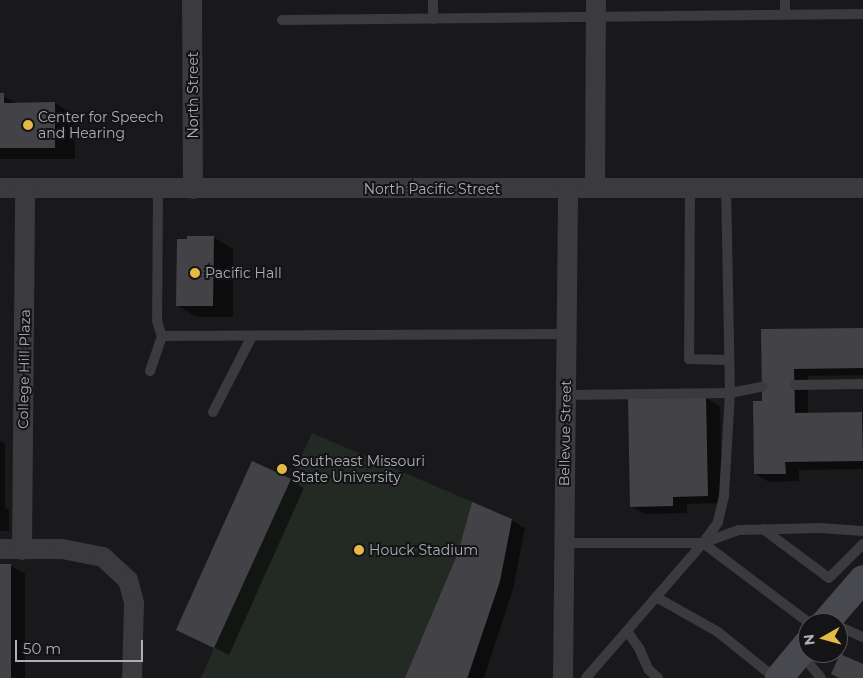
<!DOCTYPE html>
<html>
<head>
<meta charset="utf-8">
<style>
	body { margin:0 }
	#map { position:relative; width:863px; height:678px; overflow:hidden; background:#19181a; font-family:Montserrat,sans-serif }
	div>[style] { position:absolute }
	.green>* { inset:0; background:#232a24 }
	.shadow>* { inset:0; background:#0007 }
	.building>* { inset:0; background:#434347 }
	.service>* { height:10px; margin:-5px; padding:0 5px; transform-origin:5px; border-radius:5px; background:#3a3a3f }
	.minor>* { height:20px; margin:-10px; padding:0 10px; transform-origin:10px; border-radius:10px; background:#3a3a3f }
	.secondary>* { height:28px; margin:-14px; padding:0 14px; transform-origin:14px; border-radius:14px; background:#48494f }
	.dots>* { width:14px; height:14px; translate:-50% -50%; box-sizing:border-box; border:2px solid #141315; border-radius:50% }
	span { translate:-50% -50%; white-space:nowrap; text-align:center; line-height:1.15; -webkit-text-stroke:4px #141315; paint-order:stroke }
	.street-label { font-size:14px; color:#acafb9 }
	.poi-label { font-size:14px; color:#acafb9 }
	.left { translate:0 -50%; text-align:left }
	.north { position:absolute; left:798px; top:613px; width:50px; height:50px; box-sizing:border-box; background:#141315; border:1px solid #515157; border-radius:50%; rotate:263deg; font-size:14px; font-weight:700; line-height:20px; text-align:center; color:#acafb9 }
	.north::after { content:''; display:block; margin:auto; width:18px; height:22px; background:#e5b945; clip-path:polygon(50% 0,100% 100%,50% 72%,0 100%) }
	.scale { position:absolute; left:15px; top:640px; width:128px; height:22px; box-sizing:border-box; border:2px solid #acafb9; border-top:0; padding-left:6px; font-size:15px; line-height:18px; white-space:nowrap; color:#acafb9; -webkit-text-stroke:4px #141315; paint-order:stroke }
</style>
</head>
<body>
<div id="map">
	<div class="green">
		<i style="clip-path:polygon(312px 433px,512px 519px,500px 581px,467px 678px,201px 678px,214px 648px,176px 630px,252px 461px,291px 479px)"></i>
	</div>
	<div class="shadow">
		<i style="clip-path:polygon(0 95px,20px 104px,55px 103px,74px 115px,75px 159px,0 159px)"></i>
		<i style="clip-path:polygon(213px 237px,233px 249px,233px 317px,197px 317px,178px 306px)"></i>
		<i style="clip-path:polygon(863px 329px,863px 375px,808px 376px,808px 414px,863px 414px,863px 469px,799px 470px,799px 481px,769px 482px,755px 474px,764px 402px,763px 331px)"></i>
		<i style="clip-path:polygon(706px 398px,720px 407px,722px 503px,687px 504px,687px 513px,645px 514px,631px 506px,630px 400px)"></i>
		<i style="clip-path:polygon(0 441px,5px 444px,5px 508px,9px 510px,9px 531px,0 531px)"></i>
		<i style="clip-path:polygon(290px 480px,304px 488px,229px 655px,177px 629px)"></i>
		<i style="clip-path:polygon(511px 520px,525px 528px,513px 589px,484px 678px,406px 678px)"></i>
		<i style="clip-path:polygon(0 566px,11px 566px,25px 574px,25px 678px,0 678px)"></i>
	</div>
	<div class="building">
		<i style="clip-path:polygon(0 93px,4px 93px,4px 103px,55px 102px,55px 148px,0 148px)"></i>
		<i style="clip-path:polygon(187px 236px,214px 236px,213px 306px,176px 306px,177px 239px,187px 239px)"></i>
		<i style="clip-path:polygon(863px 328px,863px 368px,794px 369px,795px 413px,862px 412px,863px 461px,785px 462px,786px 474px,754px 474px,753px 401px,762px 401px,761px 329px)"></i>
		<i style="clip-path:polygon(706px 397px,708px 496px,673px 497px,673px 506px,630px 507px,628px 398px)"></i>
		<i style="clip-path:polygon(252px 461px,291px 479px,214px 648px,176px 630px)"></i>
		<i style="clip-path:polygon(472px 502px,512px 519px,500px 581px,468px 676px,467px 678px,405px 678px,458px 553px)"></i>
		<i style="clip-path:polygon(0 564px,11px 564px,11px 678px,0 678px)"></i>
		<i style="clip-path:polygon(840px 654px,863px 664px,863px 678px,839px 678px,831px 674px)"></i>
	</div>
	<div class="service">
		<i style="left:433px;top:0;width:19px;rotate:90deg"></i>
		<i style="left:785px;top:15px;width:15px;rotate:-90deg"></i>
		<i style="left:282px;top:20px;width:581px;rotate:-0.59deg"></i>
		<i style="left:690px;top:188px;width:171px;rotate:90.3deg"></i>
		<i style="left:689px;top:359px;width:40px;rotate:1.4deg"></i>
		<i style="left:158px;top:189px;width:132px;rotate:90.4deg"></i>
		<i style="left:157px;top:321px;width:16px;rotate:72deg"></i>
		<i style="left:162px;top:336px;width:404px;rotate:-0.3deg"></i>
		<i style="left:150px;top:371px;width:37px;rotate:-71deg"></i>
		<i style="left:795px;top:385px;width:68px;rotate:-0.8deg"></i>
		<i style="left:566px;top:395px;width:164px;rotate:-0.7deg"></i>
		<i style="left:730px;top:393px;width:33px;rotate:-11deg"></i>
		<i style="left:213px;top:412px;width:85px;rotate:-62.8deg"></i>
		<i style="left:763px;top:529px;width:82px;rotate:36.6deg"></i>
		<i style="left:829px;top:578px;width:48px;rotate:-45deg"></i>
		<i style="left:564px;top:543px;width:139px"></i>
		<i style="left:703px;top:543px;width:133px;rotate:37deg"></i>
		<i style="left:703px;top:543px;width:26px;rotate:-54deg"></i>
		<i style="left:718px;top:522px;width:27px;rotate:-77deg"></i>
		<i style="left:724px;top:496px;width:103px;rotate:-86.7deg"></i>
		<i style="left:730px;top:393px;width:205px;rotate:-91.1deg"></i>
		<i style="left:656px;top:597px;width:71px;rotate:29.4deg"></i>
		<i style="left:718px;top:632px;width:73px;rotate:38.9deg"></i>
		<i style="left:838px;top:626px;width:27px;rotate:24deg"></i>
		<i style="left:627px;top:631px;width:21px;rotate:55deg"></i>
		<i style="left:639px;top:648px;width:24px;rotate:66deg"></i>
		<i style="left:649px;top:670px;width:12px;rotate:42deg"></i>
		<i style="left:801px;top:654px;width:31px;rotate:50deg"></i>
		<i style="left:586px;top:678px;width:179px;rotate:-49.1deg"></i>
		<i style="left:703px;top:543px;width:38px;rotate:-20deg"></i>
		<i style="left:739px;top:530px;width:81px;rotate:-1.4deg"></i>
		<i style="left:820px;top:528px;width:43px;rotate:4deg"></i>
	</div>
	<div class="minor">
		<i style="left:192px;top:0;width:189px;rotate:89.7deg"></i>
		<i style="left:595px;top:187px;width:187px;rotate:-89.7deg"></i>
		<i style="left:0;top:188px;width:863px"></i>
		<i style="left:0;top:549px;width:62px"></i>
		<i style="left:62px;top:549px;width:42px;rotate:11deg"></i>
		<i style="left:103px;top:557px;width:34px;rotate:43deg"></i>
		<i style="left:128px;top:580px;width:24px;rotate:75deg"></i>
		<i style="left:134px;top:603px;width:75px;rotate:91.5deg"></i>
		<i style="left:22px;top:550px;width:362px;rotate:-89.5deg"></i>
		<i style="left:563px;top:678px;width:490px;rotate:-89.4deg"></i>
	</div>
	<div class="secondary">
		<i style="left:825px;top:623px;width:58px;rotate:-49.2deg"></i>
		<i style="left:779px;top:678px;width:45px;rotate:-50.4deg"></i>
	</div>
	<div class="dots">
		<i style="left:28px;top:125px;background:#e5b945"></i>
		<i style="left:195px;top:273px;background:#e5b945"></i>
		<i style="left:282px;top:469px;background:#e5b945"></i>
		<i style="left:359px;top:550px;background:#e5b945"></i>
	</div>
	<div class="street-label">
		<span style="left:193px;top:95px;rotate:-90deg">North Street</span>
		<span style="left:432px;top:189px">North Pacific Street</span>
		<span style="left:24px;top:369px;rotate:-89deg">College Hill Plaza</span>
		<span style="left:565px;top:433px;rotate:-89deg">Bellevue Street</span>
	</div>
	<div class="poi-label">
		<span class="left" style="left:38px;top:125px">Center for Speech<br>and Hearing</span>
		<span class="left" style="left:205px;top:273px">Pacific Hall</span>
		<span class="left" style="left:292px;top:469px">Southeast Missouri<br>State University</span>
		<span class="left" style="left:369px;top:550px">Houck Stadium</span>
	</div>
	<div class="north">N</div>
	<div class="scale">50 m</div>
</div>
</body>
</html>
